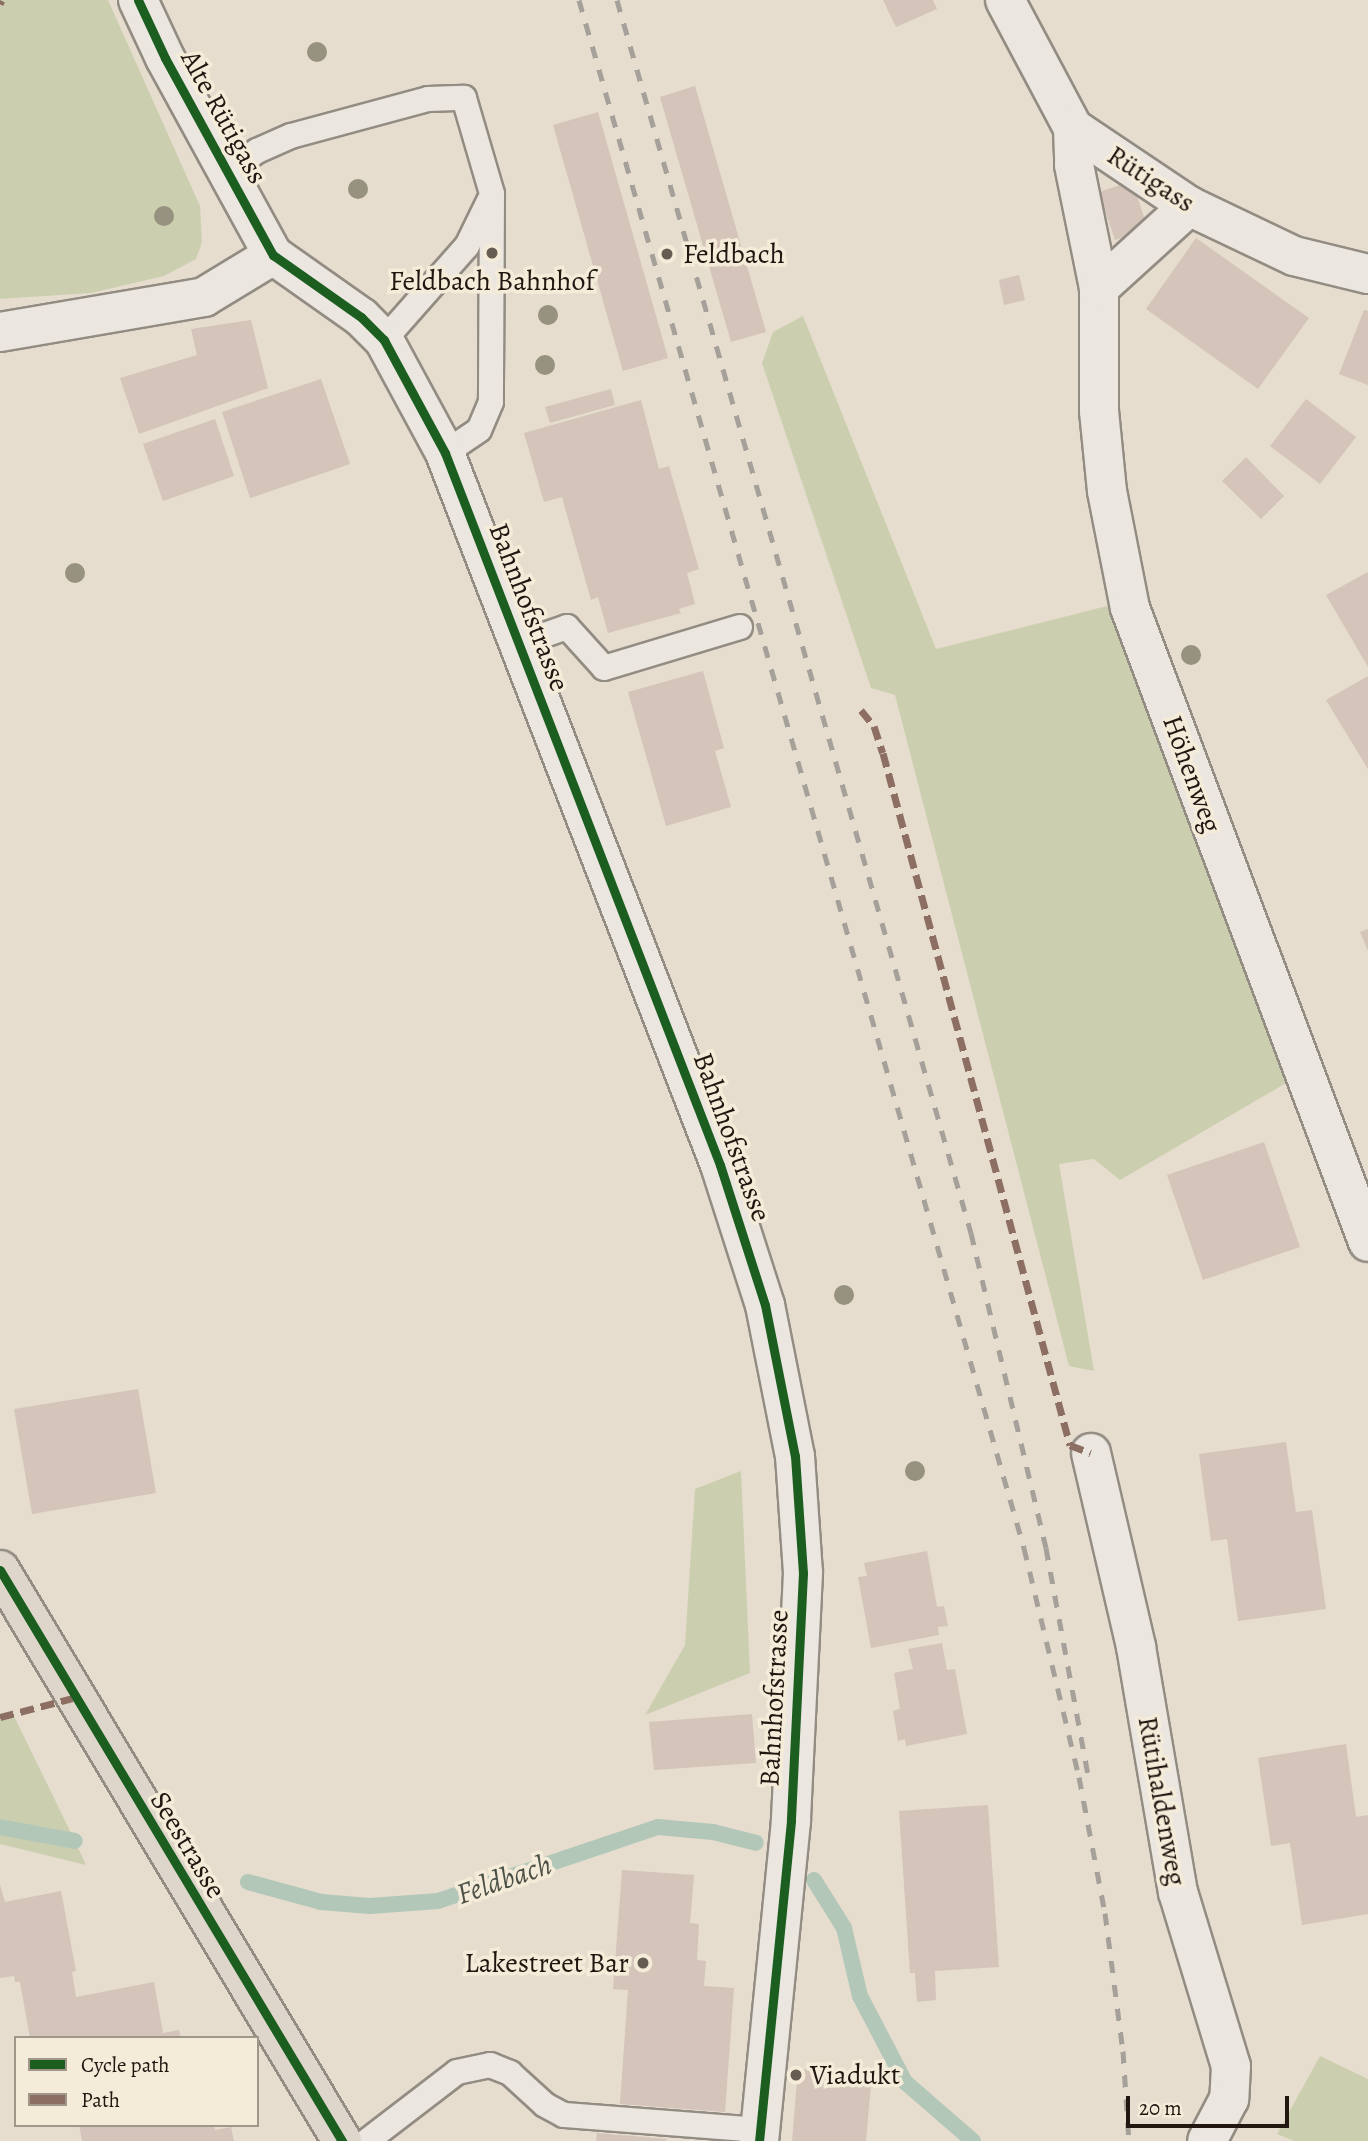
<!DOCTYPE html>
<html>
<head>
<meta charset="utf-8">
<style>
	body { margin:0 }
	#map { position:relative; width:1368px; height:2141px; overflow:hidden; background:#e6ddce; font-family:Alegreya,serif }
	div>[style] { position:absolute }
	.green>* { inset:0; background:#cccfaf }
	.stream>* { height:16px; margin:-8px; padding:0 8px; transform-origin:8px; border-radius:8px; background:#b2c7b8 }
	.building>* { inset:0; background:#d4c4b9 }
	.roads { filter:drop-shadow(2px 0 #928c83) drop-shadow(-2px 0 #928c83) drop-shadow(0 2px #928c83) drop-shadow(0 -2px #928c83) }
	.lane>* { height:24px; margin:-12px; padding:0 12px; transform-origin:12px; border-radius:12px; background:#ebe6df }
	.street>* { height:38px; margin:-19px; padding:0 19px; transform-origin:19px; border-radius:19px; background:#ebe6df }
	.primary>* { height:38px; margin:-19px; padding:0 19px; transform-origin:19px; border-radius:19px; background:#ded6ca }
	.rail>* { height:5px; margin-top:-2.5px; transform-origin:0; background:repeating-linear-gradient(90deg,#a5a099 0 12px,transparent 0 24px) }
	.quiet>* { height:7px; margin-top:-3.5px; transform-origin:0; background:repeating-linear-gradient(90deg,#8d6e63 0 14px,transparent 0 21px) }
	.cycleway>* { height:9px; margin:-4.5px; padding:0 4.5px; transform-origin:4.5px; border-radius:4.5px; background:#1b5e20 }
	.trees>* { width:20px; height:20px; margin:-10px; border-radius:50%; background:#97917f }
	.dots>* { width:19px; height:19px; translate:-50% -50%; box-sizing:border-box; border:4px solid #f5ebd9; border-radius:50% }
	span { translate:-50% -50%; white-space:nowrap; text-align:center; line-height:1.15; -webkit-text-stroke:7px #f5ebd9; paint-order:stroke }
	.street-label { font-size:28px; color:#211610 }
	.poi-label { font-size:28px; color:#211610 }
	.left { translate:0 -50%; text-align:left }
	.right { translate:-100% -50%; text-align:right }
	.water-label { font-size:30px; color:#4c5147; font-style:italic }
	.legend { position:absolute; left:14px; top:2036px; width:245px; height:91px; box-sizing:border-box; background:#f5ebd9; border:2px solid #a09689; margin:0; padding:9px 12px; list-style:none; font-size:21px; color:#211610 }
	.legend li { display:flex; align-items:center; gap:14px; height:35px }
	.legend b { width:35px; border:2px solid #a09689 }
	.scale { position:absolute; left:1126px; top:2096px; width:163px; height:32px; box-sizing:border-box; border:4px solid #211610; border-top:0; padding-left:9px; font-size:21px; line-height:24px; white-space:nowrap; color:#211610; -webkit-text-stroke:5px #f5ebd9; paint-order:stroke }
</style>
</head>
<body>
<div id="map">
	<div class="green">
		<i style="clip-path:polygon(0 0,108px 0,200px 206px,202px 242px,196px 259px,164px 276px,91px 293px,0 299px)"></i>
		<i style="clip-path:polygon(803px 316px,936px 649px,1115px 604px,1288px 1082px,1120px 1180px,1094px 1159px,1059px 1164px,1094px 1371px,1069px 1366px,895px 695px,871px 688px,762px 363px,773px 332px)"></i>
		<i style="clip-path:polygon(741px 1471px,750px 1673px,645px 1715px,685px 1645px,695px 1489px)"></i>
		<i style="clip-path:polygon(13px 1714px,75px 1841px,86px 1865px,0 1844px,0 1717px)"></i>
		<i style="clip-path:polygon(1320px 2056px,1368px 2079px,1368px 2141px,1294px 2141px,1277px 2134px)"></i>
	</div>
	<div class="stream">
		<i style="left:0;top:1827px;width:76px;rotate:10.6deg"></i>
		<i style="left:814px;top:1880px;width:57px;rotate:58deg"></i>
		<i style="left:844px;top:1928px;width:70px;rotate:76.8deg"></i>
		<i style="left:860px;top:1996px;width:97px;rotate:62.4deg"></i>
		<i style="left:905px;top:2082px;width:90px;rotate:40.9deg"></i>
		<i style="left:248px;top:1882px;width:76px;rotate:15.3deg"></i>
		<i style="left:321px;top:1902px;width:49px;rotate:4.7deg"></i>
		<i style="left:370px;top:1906px;width:68px;rotate:-4.2deg"></i>
		<i style="left:438px;top:1901px;width:232px;rotate:-18.6deg"></i>
		<i style="left:658px;top:1827px;width:55px;rotate:5.2deg"></i>
		<i style="left:713px;top:1832px;width:44px;rotate:14.3deg"></i>
	</div>
	<div class="building">
		<i style="clip-path:polygon(883px 0,933px 0,937px 9px,896px 27px)"></i>
		<i style="clip-path:polygon(695px 86px,766px 332px,731px 342px,660px 97px)"></i>
		<i style="clip-path:polygon(598px 112px,668px 358px,623px 371px,553px 125px)"></i>
		<i style="clip-path:polygon(1132px 181px,1148px 229px,1115px 240px,1099px 192px)"></i>
		<i style="clip-path:polygon(1196px 238px,1309px 318px,1258px 389px,1146px 309px)"></i>
		<i style="clip-path:polygon(1019px 275px,1025px 300px,1004px 305px,999px 280px)"></i>
		<i style="clip-path:polygon(1364px 310px,1368px 311px,1368px 385px,1339px 374px)"></i>
		<i style="clip-path:polygon(251px 320px,268px 388px,139px 434px,120px 378px,197px 355px,191px 329px)"></i>
		<i style="clip-path:polygon(321px 379px,350px 464px,250px 498px,222px 412px)"></i>
		<i style="clip-path:polygon(611px 389px,615px 405px,550px 423px,545px 407px)"></i>
		<i style="clip-path:polygon(1306px 399px,1356px 437px,1320px 484px,1270px 446px)"></i>
		<i style="clip-path:polygon(641px 400px,659px 469px,669px 466px,699px 569px,687px 573px,695px 604px,679px 609px,681px 613px,608px 633px,598px 597px,591px 600px,562px 497px,544px 502px,524px 433px)"></i>
		<i style="clip-path:polygon(215px 419px,234px 476px,163px 501px,143px 444px)"></i>
		<i style="clip-path:polygon(1246px 457px,1284px 496px,1261px 519px,1222px 481px)"></i>
		<i style="clip-path:polygon(1368px 572px,1368px 667px,1326px 595px)"></i>
		<i style="clip-path:polygon(703px 671px,724px 748px,715px 751px,731px 807px,666px 826px,628px 692px)"></i>
		<i style="clip-path:polygon(1368px 676px,1368px 769px,1326px 700px)"></i>
		<i style="clip-path:polygon(1368px 929px,1368px 951px,1360px 932px)"></i>
		<i style="clip-path:polygon(1264px 1142px,1300px 1247px,1203px 1280px,1167px 1175px)"></i>
		<i style="clip-path:polygon(138px 1389px,156px 1493px,32px 1514px,14px 1409px)"></i>
		<i style="clip-path:polygon(1286px 1442px,1296px 1512px,1312px 1510px,1326px 1609px,1238px 1621px,1227px 1539px,1211px 1541px,1199px 1454px)"></i>
		<i style="clip-path:polygon(927px 1551px,937px 1607px,944px 1606px,948px 1626px,938px 1627px,939px 1635px,871px 1648px,858px 1577px,867px 1576px,864px 1563px)"></i>
		<i style="clip-path:polygon(942px 1643px,947px 1670px,955px 1669px,967px 1734px,906px 1746px,905px 1739px,898px 1741px,893px 1711px,900px 1709px,894px 1673px,913px 1669px,908px 1649px)"></i>
		<i style="clip-path:polygon(752px 1714px,756px 1763px,654px 1770px,649px 1722px)"></i>
		<i style="clip-path:polygon(1346px 1744px,1356px 1817px,1368px 1815px,1368px 1914px,1302px 1925px,1290px 1843px,1271px 1846px,1258px 1758px)"></i>
		<i style="clip-path:polygon(988px 1805px,999px 1967px,935px 1971px,936px 2000px,917px 2002px,915px 1973px,910px 1973px,899px 1811px)"></i>
		<i style="clip-path:polygon(622px 1870px,694px 1875px,690px 1923px,699px 1924px,697px 1960px,706px 1961px,704px 1986px,734px 1988px,725px 2112px,620px 2104px,628px 1990px,613px 1989px)"></i>
		<i style="clip-path:polygon(0 1885px,5px 1902px,61px 1891px,76px 1971px,72px 1972px,76px 1997px,154px 1982px,163px 2033px,179px 2030px,181px 2038px,30px 2038px,20px 1982px,15px 1982px,14px 1976px,0 1978px)"></i>
		<i style="clip-path:polygon(798px 2069px,872px 2073px,866px 2141px,792px 2141px)"></i>
		<i style="clip-path:polygon(79px 2125px,214px 2125px,215px 2130px,231px 2127px,234px 2141px,82px 2141px)"></i>
		<i style="clip-path:polygon(597px 2133px,667px 2139px,666px 2141px,596px 2141px)"></i>
	</div>
	<div class="roads">
		<div class="lane">
			<i style="left:228px;top:172px;width:36px;rotate:-36deg"></i>
			<i style="left:257px;top:151px;width:37px;rotate:-24deg"></i>
			<i style="left:291px;top:136px;width:142px;rotate:-15.1deg"></i>
			<i style="left:428px;top:99px;width:36px;rotate:-2deg"></i>
			<i style="left:464px;top:98px;width:100px;rotate:73.7deg"></i>
			<i style="left:492px;top:194px;width:208px;rotate:90.3deg"></i>
			<i style="left:491px;top:402px;width:30px;rotate:113deg"></i>
			<i style="left:479px;top:430px;width:41px;rotate:145.9deg"></i>
			<i style="left:384px;top:340px;width:125px;rotate:-48.6deg"></i>
			<i style="left:467px;top:246px;width:50px;rotate:-63.9deg"></i>
			<i style="left:519px;top:644px;width:51px;rotate:-19.5deg"></i>
			<i style="left:567px;top:627px;width:55px;rotate:47.9deg"></i>
			<i style="left:604px;top:668px;width:142px;rotate:-16.8deg"></i>
			<i style="left:367px;top:2141px;width:113px;rotate:-37.5deg"></i>
			<i style="left:457px;top:2072px;width:34px;rotate:-12deg"></i>
			<i style="left:490px;top:2065px;width:22px;rotate:22deg"></i>
			<i style="left:510px;top:2073px;width:47px;rotate:42.4deg"></i>
			<i style="left:545px;top:2105px;width:21px;rotate:28deg"></i>
			<i style="left:564px;top:2115px;width:197px;rotate:4.4deg"></i>
		</div>
		<div class="street">
			<i style="left:138px;top:0;width:64px;rotate:65deg"></i>
			<i style="left:165px;top:58px;width:225px;rotate:61.3deg"></i>
			<i style="left:273px;top:255px;width:108px;rotate:35.2deg"></i>
			<i style="left:361px;top:317px;width:33px;rotate:45deg"></i>
			<i style="left:384px;top:340px;width:128px;rotate:61.6deg"></i>
			<i style="left:445px;top:453px;width:763px;rotate:68.88deg"></i>
			<i style="left:720px;top:1165px;width:147px;rotate:72.2deg"></i>
			<i style="left:765px;top:1305px;width:154px;rotate:78.8deg"></i>
			<i style="left:795px;top:1456px;width:117px;rotate:86.1deg"></i>
			<i style="left:803px;top:1573px;width:248px;rotate:92.8deg"></i>
			<i style="left:791px;top:1821px;width:322px;rotate:95.7deg"></i>
			<i style="left:1005px;top:0;width:145px;rotate:62deg"></i>
			<i style="left:1073px;top:128px;width:140px;rotate:33.9deg"></i>
			<i style="left:1189px;top:206px;width:116px;rotate:25.5deg"></i>
			<i style="left:1294px;top:256px;width:76px;rotate:13.7deg"></i>
			<i style="left:1073px;top:128px;width:37px;rotate:88deg"></i>
			<i style="left:1074px;top:165px;width:126px;rotate:78.5deg"></i>
			<i style="left:1099px;top:288px;width:123px;rotate:90deg"></i>
			<i style="left:1099px;top:411px;width:80px;rotate:84.3deg"></i>
			<i style="left:1107px;top:491px;width:119px;rotate:78.9deg"></i>
			<i style="left:1130px;top:608px;width:677px;rotate:69.42deg"></i>
			<i style="left:1099px;top:288px;width:122px;rotate:-42.3deg"></i>
			<i style="left:0;top:332px;width:207px;rotate:-9.7deg"></i>
			<i style="left:204px;top:297px;width:81px;rotate:-31.3deg"></i>
			<i style="left:1091px;top:1453px;width:199px;rotate:76.9deg"></i>
			<i style="left:1136px;top:1647px;width:249px;rotate:80.3deg"></i>
			<i style="left:1178px;top:1892px;width:182px;rotate:73.1deg"></i>
			<i style="left:1231px;top:2066px;width:33px;rotate:93deg"></i>
			<i style="left:1229px;top:2099px;width:47px;rotate:117.6deg"></i>
		</div>
		<div class="primary">
			<i style="left:0;top:1570px;width:666px;rotate:59.08deg"></i>
		</div>
	</div>
	<div class="rail">
		<i style="left:579px;top:0;width:1611px;rotate:73.96deg"></i>
		<i style="left:1024px;top:1548px;width:236px;rotate:76.5deg"></i>
		<i style="left:1079px;top:1777px;width:138px;rotate:79.2deg"></i>
		<i style="left:1105px;top:1913px;width:139px;rotate:82.6deg"></i>
		<i style="left:1123px;top:2051px;width:90px;rotate:86.2deg"></i>
		<i style="left:617px;top:0;width:1283px;rotate:73.98deg"></i>
		<i style="left:971px;top:1233px;width:324px;rotate:76.6deg"></i>
		<i style="left:1046px;top:1548px;width:231px;rotate:79.5deg"></i>
	</div>
	<div class="quiet">
		<i style="left:0;top:4px;width:4px;rotate:-63deg"></i>
		<i style="left:861px;top:710px;width:21px;rotate:51deg"></i>
		<i style="left:874px;top:726px;width:28px;rotate:72deg"></i>
		<i style="left:883px;top:753px;width:717px;rotate:74.88deg"></i>
		<i style="left:1070px;top:1445px;width:22px;rotate:21deg"></i>
		<i style="left:0;top:1717px;width:75px;rotate:-14.6deg"></i>
	</div>
	<div class="cycleway">
		<i style="left:138px;top:0;width:64px;rotate:65deg"></i>
		<i style="left:165px;top:58px;width:225px;rotate:61.3deg"></i>
		<i style="left:273px;top:255px;width:108px;rotate:35.2deg"></i>
		<i style="left:361px;top:317px;width:33px;rotate:45deg"></i>
		<i style="left:384px;top:340px;width:128px;rotate:61.6deg"></i>
		<i style="left:445px;top:453px;width:763px;rotate:68.88deg"></i>
		<i style="left:720px;top:1165px;width:147px;rotate:72.2deg"></i>
		<i style="left:765px;top:1305px;width:154px;rotate:78.8deg"></i>
		<i style="left:795px;top:1456px;width:117px;rotate:86.1deg"></i>
		<i style="left:803px;top:1573px;width:248px;rotate:92.8deg"></i>
		<i style="left:791px;top:1821px;width:322px;rotate:95.7deg"></i>
		<i style="left:0;top:1570px;width:666px;rotate:59.08deg"></i>
	</div>
	<div class="trees">
		<i style="left:317px;top:52px"></i>
		<i style="left:358px;top:189px"></i>
		<i style="left:164px;top:216px"></i>
		<i style="left:548px;top:315px"></i>
		<i style="left:545px;top:365px"></i>
		<i style="left:75px;top:573px"></i>
		<i style="left:1191px;top:655px"></i>
		<i style="left:844px;top:1295px"></i>
		<i style="left:915px;top:1471px"></i>
	</div>
	<div class="dots">
		<i style="left:492px;top:253px;background:#665c52"></i>
		<i style="left:667px;top:254px;background:#665c52"></i>
		<i style="left:643px;top:1963px;background:#665c52"></i>
		<i style="left:796px;top:2075px;background:#665c52"></i>
	</div>
	<div class="street-label">
		<span style="left:224px;top:117px;rotate:61deg">Alte Rütigass</span>
		<span style="left:1151px;top:179px;rotate:33deg">Rütigass</span>
		<span style="left:529px;top:607px;rotate:69deg">Bahnhofstrasse</span>
		<span style="left:1192px;top:774px;rotate:70deg">Höhenweg</span>
		<span style="left:732px;top:1137px;rotate:70deg">Bahnhofstrasse</span>
		<span style="left:774px;top:1698px;rotate:-87deg">Bahnhofstrasse</span>
		<span style="left:1162px;top:1801px;rotate:80deg">Rütihaldenweg</span>
		<span style="left:188px;top:1845px;rotate:59deg">Seestrasse</span>
	</div>
	<div class="poi-label">
		<span class="left" style="left:683px;top:254px">Feldbach</span>
		<span style="left:492px;top:281px">Feldbach Bahnhof</span>
		<span class="right" style="left:629px;top:1963px">Lakestreet Bar</span>
		<span class="left" style="left:810px;top:2075px">Viadukt</span>
	</div>
	<div class="water-label">
		<span style="left:504px;top:1879px;rotate:-19deg">Feldbach</span>
	</div>
	<ul class="legend">
	<li><b style="height:9px;background:#1b5e20"></b>Cycle path</li>
	<li><b style="height:9px;background:#8d6e63"></b>Path</li>
	</ul>
	<div class="scale">20 m</div>
</div>
</body>
</html>
